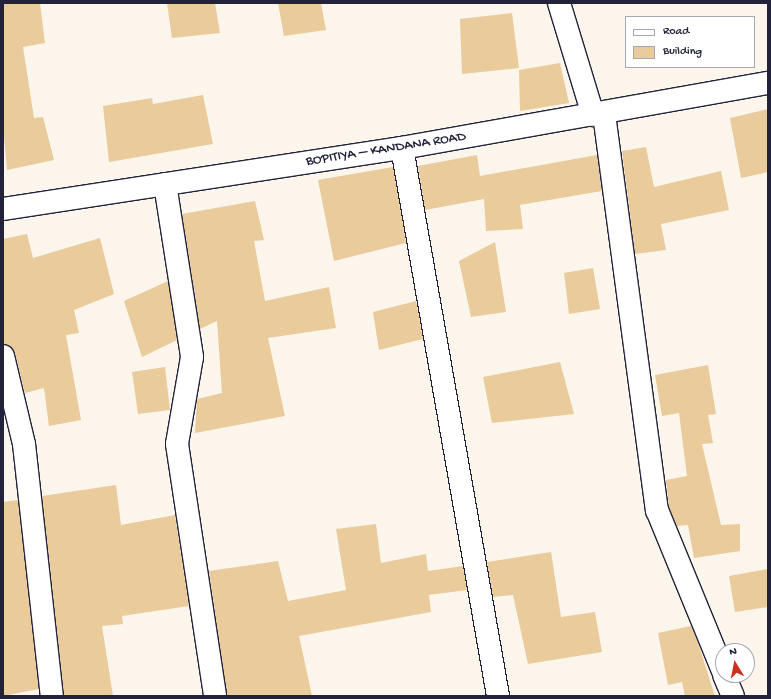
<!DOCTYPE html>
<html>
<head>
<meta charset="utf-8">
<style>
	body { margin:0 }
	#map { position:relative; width:771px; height:699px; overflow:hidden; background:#fbf5eb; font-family:"Gochi Hand",sans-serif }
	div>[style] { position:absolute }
	.building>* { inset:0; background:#e9cb9c }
	.roads { filter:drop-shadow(1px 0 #22223b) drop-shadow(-1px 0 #22223b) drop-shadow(0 1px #22223b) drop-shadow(0 -1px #22223b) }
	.minor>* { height:22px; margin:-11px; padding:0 11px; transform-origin:11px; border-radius:11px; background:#fff }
	.tertiary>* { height:22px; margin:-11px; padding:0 11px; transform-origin:11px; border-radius:11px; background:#fff }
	span { translate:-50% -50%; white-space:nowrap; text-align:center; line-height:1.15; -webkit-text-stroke:4px #fff; paint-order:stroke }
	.street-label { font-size:14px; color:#22223b }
	.frame { position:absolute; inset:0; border:4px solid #22223b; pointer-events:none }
	.legend { position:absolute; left:625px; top:16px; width:130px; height:52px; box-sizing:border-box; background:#fff; border:1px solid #a7a7b1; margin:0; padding:5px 7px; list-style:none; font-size:12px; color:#22223b }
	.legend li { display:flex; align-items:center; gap:8px; height:20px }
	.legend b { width:20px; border:1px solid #a7a7b1 }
	.north { position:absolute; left:715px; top:643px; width:40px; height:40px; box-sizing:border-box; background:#fff; border:1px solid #a7a7b1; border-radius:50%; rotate:350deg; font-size:11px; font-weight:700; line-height:16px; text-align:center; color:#22223b }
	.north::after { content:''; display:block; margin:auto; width:14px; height:18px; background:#c8321e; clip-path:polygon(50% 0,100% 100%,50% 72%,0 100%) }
</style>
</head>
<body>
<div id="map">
	<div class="building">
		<i style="clip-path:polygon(3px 3px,40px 3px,45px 43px,23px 47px,34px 118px,43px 117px,54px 160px,7px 170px,3px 125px)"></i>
		<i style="clip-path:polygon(167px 3px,215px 3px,220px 33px,172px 38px)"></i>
		<i style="clip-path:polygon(278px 3px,321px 3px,326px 30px,284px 36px)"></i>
		<i style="clip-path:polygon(512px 13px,519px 68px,462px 74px,460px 19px)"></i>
		<i style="clip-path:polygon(560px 63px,569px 103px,520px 111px,519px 70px)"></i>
		<i style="clip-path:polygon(203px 95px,213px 144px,109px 162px,103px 106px,152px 98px,153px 104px)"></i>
		<i style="clip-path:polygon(768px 109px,768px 172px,741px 178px,730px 118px)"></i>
		<i style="clip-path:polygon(646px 147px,654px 187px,721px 171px,729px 210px,661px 224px,666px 250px,635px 254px,622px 151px)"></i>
		<i style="clip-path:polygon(477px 155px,480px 176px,597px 155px,602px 191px,520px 205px,523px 229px,486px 231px,484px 199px,425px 210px,418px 166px)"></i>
		<i style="clip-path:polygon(393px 167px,406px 243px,334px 261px,318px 180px)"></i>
		<i style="clip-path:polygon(255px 201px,264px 240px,254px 241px,265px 301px,329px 287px,336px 328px,268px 338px,285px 416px,195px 433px,197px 399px,222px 393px,217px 321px,200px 329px,182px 214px)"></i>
		<i style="clip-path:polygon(27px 234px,33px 258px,100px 238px,114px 294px,74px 310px,79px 333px,66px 335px,81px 420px,49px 426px,44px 388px,25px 393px,15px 353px,3px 344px,3px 239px)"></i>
		<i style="clip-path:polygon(495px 242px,506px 312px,471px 317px,459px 261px)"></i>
		<i style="clip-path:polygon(593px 268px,600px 309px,569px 314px,564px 273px)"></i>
		<i style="clip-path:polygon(168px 281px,177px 340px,142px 357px,124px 301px)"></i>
		<i style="clip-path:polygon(416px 301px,423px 339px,379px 350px,373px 312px)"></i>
		<i style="clip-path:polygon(560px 362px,574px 414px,492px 423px,483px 377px)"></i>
		<i style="clip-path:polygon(708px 365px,716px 414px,708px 415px,713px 443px,702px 444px,721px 525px,740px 524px,740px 551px,694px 558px,688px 525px,677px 526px,669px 507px,666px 480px,687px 476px,679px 413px,662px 416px,655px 375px)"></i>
		<i style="clip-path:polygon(165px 367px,170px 410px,138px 414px,132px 372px)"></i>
		<i style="clip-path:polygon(116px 485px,121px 525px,175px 515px,189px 606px,122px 616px,123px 624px,102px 626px,113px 696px,64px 696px,42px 496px)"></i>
		<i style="clip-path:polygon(18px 500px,39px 689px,3px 696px,3px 502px)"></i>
		<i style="clip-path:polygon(376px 524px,381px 563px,426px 554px,428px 571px,463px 566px,467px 590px,429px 595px,431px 612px,299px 636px,312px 696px,227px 696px,209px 571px,278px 561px,288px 601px,346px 590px,336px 529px)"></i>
		<i style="clip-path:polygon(551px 552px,561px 617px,595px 612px,602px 652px,528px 664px,513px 595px,493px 597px,487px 562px)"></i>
		<i style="clip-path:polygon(768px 569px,768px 607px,735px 612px,729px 576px)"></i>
		<i style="clip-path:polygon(691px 626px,698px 643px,715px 696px,685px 696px,682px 682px,668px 685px,658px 633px)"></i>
	</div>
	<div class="roads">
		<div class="minor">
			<i style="left:559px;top:3px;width:117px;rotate:73.1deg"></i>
			<i style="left:604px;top:114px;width:400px;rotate:82.4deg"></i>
			<i style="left:657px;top:510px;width:174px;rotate:67.7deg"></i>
			<i style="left:402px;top:148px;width:556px;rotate:80.06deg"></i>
			<i style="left:165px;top:184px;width:175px;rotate:81.1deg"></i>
			<i style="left:192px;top:357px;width:88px;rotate:99.8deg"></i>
			<i style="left:177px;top:444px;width:255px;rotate:81.4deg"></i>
			<i style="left:3px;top:356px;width:90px;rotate:76.6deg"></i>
			<i style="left:24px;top:444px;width:254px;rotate:83.7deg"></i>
			<i style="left:724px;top:675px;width:23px;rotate:67deg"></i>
		</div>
		<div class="tertiary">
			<i style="left:3px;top:209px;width:404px;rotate:-8.7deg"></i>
			<i style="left:402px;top:148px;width:372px;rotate:-10.1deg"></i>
		</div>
	</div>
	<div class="street-label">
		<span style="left:386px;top:150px;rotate:-9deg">BOPITIYA – KANDANA ROAD</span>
	</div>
	<div class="frame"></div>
	<ul class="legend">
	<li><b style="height:5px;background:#fff"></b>Road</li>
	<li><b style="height:11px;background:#e9cb9c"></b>Building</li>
	</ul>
	<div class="north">N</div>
</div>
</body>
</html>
